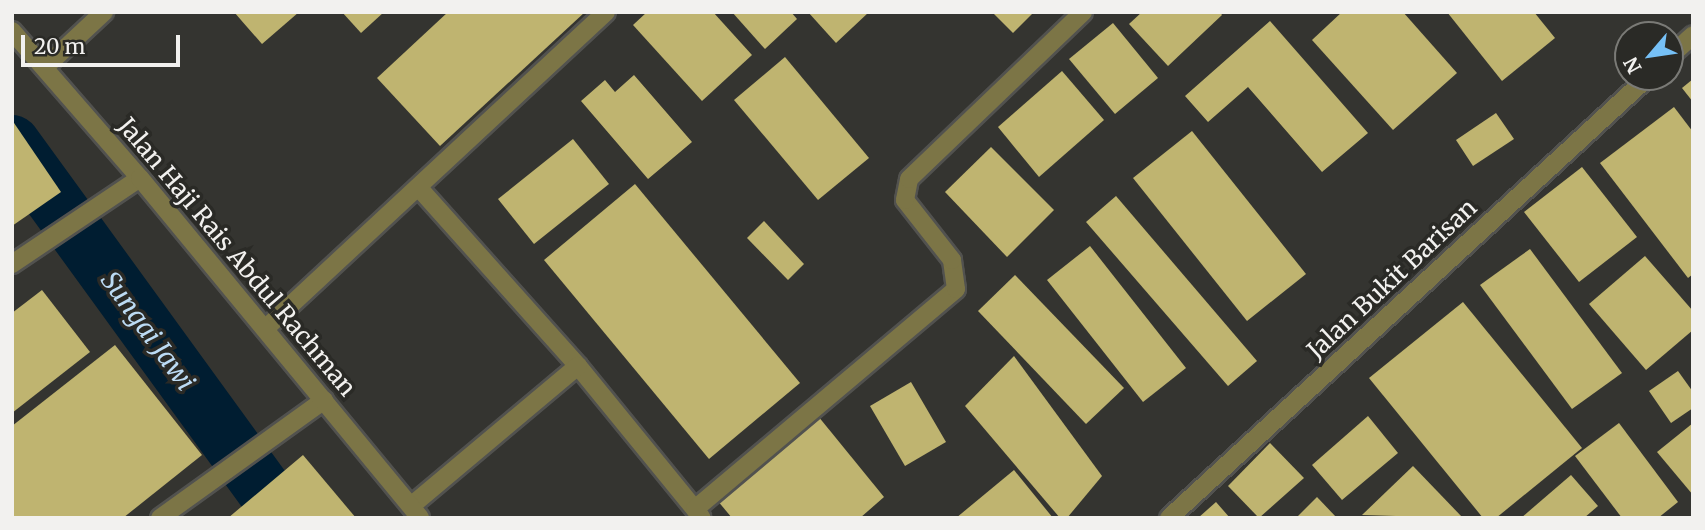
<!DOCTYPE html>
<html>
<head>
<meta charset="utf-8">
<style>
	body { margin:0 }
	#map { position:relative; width:1705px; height:530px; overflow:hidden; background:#343430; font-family:Merriweather,serif }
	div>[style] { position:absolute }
	.canal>* { height:56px; margin:-28px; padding:0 28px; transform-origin:28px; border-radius:28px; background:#001d31 }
	.building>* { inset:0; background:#bfb470 }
	.roads { filter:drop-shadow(2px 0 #52524f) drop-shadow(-2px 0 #52524f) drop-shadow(0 2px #52524f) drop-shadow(0 -2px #52524f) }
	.service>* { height:18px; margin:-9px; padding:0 9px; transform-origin:9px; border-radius:9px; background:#7c7546 }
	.minor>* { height:18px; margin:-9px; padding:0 9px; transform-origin:9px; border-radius:9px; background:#7c7546 }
	.tertiary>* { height:18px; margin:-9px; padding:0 9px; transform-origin:9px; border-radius:9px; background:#7c7546 }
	span { translate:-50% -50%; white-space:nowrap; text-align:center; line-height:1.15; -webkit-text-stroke:7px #2a2a26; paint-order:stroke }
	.street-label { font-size:24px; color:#f2f1ef }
	.water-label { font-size:26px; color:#bcdbf4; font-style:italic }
	.frame { position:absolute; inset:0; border:14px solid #f2f1ef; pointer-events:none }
	.north { position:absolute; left:1614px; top:21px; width:70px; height:70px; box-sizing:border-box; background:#2a2a26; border:2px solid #7a7a76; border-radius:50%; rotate:241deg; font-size:19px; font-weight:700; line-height:28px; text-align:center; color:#f2f1ef }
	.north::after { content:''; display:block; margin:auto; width:24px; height:32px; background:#76c0f6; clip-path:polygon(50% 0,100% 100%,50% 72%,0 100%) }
	.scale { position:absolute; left:21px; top:35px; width:159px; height:32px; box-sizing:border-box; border:4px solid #f2f1ef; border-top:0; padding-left:9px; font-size:21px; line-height:24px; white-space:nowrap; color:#f2f1ef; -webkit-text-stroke:5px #2a2a26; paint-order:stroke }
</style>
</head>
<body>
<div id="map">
	<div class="canal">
		<i style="left:12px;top:143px;width:463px;rotate:54deg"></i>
	</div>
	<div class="building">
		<i style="clip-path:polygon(234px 12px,299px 12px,262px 44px)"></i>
		<i style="clip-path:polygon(342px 12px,384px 12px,361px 33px)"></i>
		<i style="clip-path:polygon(448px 12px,585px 12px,440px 146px,377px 78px)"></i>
		<i style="clip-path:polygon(647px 12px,713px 12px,752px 55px,702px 101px,633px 25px)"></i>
		<i style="clip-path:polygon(732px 12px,791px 12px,797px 19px,765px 49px)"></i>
		<i style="clip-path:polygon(808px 12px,869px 12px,836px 43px)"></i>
		<i style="clip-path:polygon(992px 12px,1034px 12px,1013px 33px)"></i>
		<i style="clip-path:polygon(1142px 12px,1220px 12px,1222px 15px,1168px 66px,1129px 24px)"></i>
		<i style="clip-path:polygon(1342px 12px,1403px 12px,1457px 73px,1393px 130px,1312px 40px)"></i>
		<i style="clip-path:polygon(1447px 12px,1534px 12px,1555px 38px,1502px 81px)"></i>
		<i style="clip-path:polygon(1270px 21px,1368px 133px,1322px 172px,1248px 87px,1208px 122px,1185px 96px)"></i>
		<i style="clip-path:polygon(1113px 23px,1158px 78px,1115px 114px,1069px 59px)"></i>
		<i style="clip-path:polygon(785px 57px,869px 158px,818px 200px,734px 100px)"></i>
		<i style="clip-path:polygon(1062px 71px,1104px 120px,1039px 177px,998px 127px)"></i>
		<i style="clip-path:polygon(634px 75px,692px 142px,648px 179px,581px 101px,605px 80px,615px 92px)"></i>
		<i style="clip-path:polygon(1693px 79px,1693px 102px,1682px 88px)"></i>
		<i style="clip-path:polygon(1674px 107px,1693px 132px,1693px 274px,1688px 278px,1600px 163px)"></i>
		<i style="clip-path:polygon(1496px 113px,1514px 139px,1473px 166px,1456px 140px)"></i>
		<i style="clip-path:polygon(12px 120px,61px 192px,12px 226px)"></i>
		<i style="clip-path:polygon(1192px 131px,1306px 274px,1247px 321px,1133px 178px)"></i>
		<i style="clip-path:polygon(573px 139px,609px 184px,534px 244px,498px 199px)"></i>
		<i style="clip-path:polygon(991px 147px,1054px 210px,1007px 257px,945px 192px)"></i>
		<i style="clip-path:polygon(1582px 167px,1637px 237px,1579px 282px,1524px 212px)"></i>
		<i style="clip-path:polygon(635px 184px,800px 383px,709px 459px,544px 260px)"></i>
		<i style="clip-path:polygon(1116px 196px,1257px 361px,1228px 386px,1086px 222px)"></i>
		<i style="clip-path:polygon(764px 221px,804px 264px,788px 280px,747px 238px)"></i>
		<i style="clip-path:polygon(1090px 246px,1186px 368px,1143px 402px,1047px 280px)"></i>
		<i style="clip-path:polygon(1530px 249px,1622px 373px,1572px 409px,1480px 285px)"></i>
		<i style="clip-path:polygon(1645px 256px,1693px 311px,1693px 330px,1646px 370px,1589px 304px)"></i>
		<i style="clip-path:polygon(1015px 275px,1124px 388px,1086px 424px,978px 311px)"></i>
		<i style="clip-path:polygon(42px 290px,90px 352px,12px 413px,12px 313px)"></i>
		<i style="clip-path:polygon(1463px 302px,1582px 448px,1496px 518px,1483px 518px,1369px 378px)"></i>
		<i style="clip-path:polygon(115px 345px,202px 455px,123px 518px,12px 518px,12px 426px)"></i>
		<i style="clip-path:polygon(1014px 356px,1102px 476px,1067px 518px,1060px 518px,965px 406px)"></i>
		<i style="clip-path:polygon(1678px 371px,1693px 392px,1693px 408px,1671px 423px,1649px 391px)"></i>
		<i style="clip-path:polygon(911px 382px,946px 442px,905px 466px,870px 406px)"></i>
		<i style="clip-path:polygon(818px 416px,884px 497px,860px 518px,732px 518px,717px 500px)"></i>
		<i style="clip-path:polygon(1368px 416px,1398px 453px,1342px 500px,1312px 465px)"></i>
		<i style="clip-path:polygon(1619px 423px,1678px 502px,1658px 518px,1622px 518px,1575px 456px)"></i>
		<i style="clip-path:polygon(1693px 423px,1693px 495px,1657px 452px)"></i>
		<i style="clip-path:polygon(1270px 443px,1304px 478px,1259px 518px,1228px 486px)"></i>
		<i style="clip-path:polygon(303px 455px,356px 518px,228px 518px)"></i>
		<i style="clip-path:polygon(1413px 466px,1463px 518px,1362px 515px)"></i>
		<i style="clip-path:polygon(1014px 470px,1053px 518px,956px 518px)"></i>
		<i style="clip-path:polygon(1571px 475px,1598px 506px,1584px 518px,1521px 518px)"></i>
		<i style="clip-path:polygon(1317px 497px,1337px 518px,1296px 518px)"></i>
		<i style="clip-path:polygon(1216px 502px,1230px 518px,1198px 518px)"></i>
	</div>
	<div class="roads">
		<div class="service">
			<i style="left:45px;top:67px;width:81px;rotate:-43deg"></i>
		</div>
		<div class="minor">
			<i style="left:419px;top:188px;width:239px;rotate:48.2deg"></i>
			<i style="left:578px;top:366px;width:195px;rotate:50.8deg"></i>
			<i style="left:12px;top:264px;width:154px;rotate:-33.9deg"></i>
			<i style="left:266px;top:328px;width:464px;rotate:-42.9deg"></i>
			<i style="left:411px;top:506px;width:218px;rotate:-40deg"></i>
			<i style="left:695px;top:509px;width:341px;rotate:-40.1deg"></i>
			<i style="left:956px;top:289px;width:29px;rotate:-98deg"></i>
			<i style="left:952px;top:260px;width:76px;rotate:-128.1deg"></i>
			<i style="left:905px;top:200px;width:21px;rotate:-79deg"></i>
			<i style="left:909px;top:179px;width:241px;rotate:-43.8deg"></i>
			<i style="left:160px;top:518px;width:202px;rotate:-35.7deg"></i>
		</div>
		<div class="tertiary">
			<i style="left:12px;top:31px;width:195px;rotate:49deg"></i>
			<i style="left:140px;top:178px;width:440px;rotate:50.5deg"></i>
			<i style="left:1670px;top:56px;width:31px;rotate:-42deg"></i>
			<i style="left:1169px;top:518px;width:651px;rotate:-42.63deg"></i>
		</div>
	</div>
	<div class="street-label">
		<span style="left:237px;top:257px;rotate:50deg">Jalan Haji Rais Abdul Rachman</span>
		<span style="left:1392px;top:279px;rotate:-43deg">Jalan Bukit Barisan</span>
	</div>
	<div class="water-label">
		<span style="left:148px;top:331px;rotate:54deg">Sungai Jawi</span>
	</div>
	<div class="frame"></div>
	<div class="north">N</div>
	<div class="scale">20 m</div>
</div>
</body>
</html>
